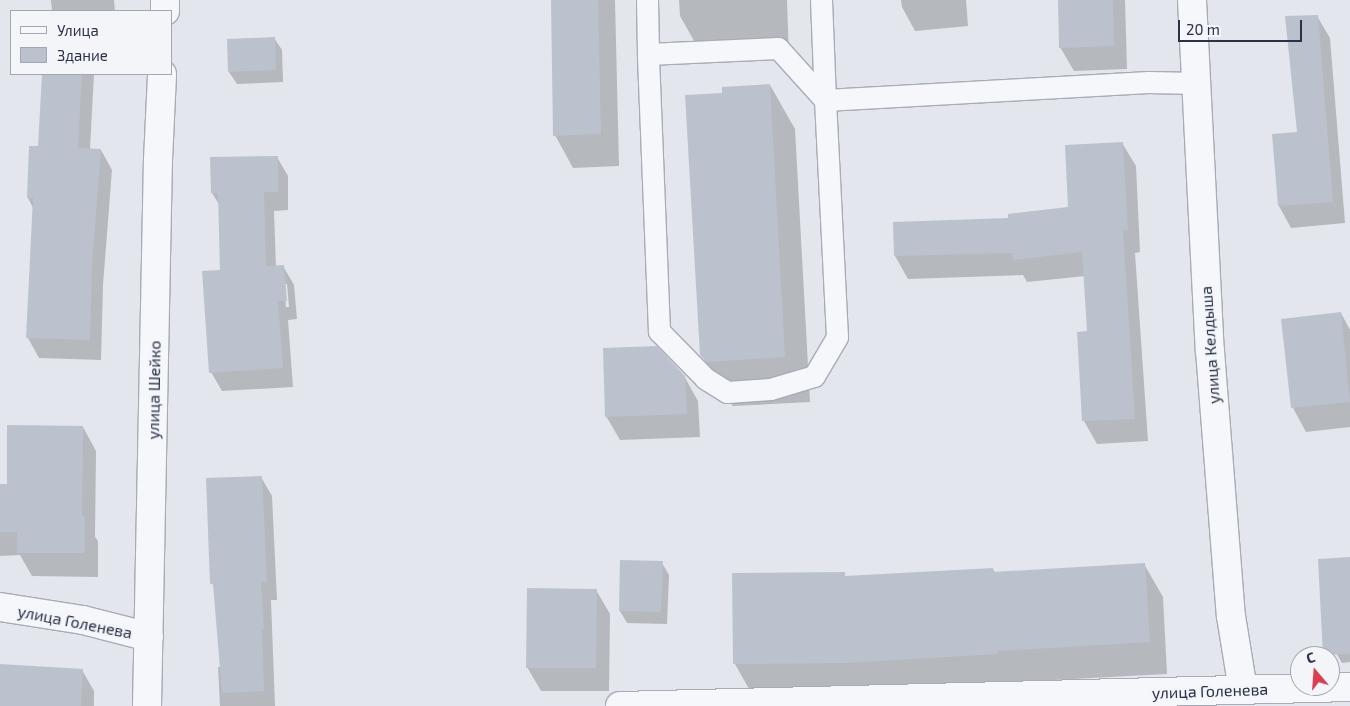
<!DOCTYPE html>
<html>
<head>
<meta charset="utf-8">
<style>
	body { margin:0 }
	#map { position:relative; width:1350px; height:706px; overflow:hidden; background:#e3e6ec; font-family:"Exo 2",sans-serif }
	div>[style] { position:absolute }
	.shadow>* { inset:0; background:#0003 }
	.building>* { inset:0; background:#bcc2cd }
	.roads { filter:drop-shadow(1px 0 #a7acb7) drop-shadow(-1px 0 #a7acb7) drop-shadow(0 1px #a7acb7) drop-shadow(0 -1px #a7acb7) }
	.lane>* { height:21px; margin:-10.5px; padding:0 10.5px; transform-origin:10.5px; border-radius:10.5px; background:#f6f7fa }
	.street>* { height:28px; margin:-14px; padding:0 14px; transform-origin:14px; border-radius:14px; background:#f6f7fa }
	span { translate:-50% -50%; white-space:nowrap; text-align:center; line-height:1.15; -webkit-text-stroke:4px #f3f5f9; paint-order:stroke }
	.street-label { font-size:16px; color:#293246 }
	.legend { position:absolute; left:10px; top:10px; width:162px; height:65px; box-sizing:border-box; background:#f3f5f9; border:1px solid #a2a7b1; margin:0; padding:6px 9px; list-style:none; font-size:15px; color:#293246 }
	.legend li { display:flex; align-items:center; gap:10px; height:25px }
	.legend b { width:25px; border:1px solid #a2a7b1 }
	.north { position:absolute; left:1290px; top:646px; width:50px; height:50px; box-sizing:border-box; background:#f3f5f9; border:1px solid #a2a7b1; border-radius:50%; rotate:342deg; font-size:14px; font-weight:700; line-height:20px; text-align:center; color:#293246 }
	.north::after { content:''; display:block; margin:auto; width:18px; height:22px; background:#db3e50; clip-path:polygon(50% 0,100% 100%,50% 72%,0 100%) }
	.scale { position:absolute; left:1178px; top:20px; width:124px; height:22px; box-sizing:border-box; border:2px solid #293246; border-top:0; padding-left:6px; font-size:15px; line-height:18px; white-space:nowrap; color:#293246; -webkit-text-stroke:4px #f3f5f9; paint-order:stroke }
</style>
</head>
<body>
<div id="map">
	<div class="shadow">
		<i style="clip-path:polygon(51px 0,114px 0,115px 11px,52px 11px)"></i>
		<i style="clip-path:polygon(552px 0,615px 0,619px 166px,573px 168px,555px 135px)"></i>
		<i style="clip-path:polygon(679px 0,787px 0,789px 58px,705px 60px,680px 16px)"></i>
		<i style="clip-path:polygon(901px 0,966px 0,968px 26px,915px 31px,902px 7px)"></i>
		<i style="clip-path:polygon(1059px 0,1125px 0,1127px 69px,1074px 71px,1060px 47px)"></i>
		<i style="clip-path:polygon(1317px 16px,1330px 38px,1345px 223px,1291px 228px,1279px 206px,1299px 133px)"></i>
		<i style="clip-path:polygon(274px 38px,282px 50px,283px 82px,237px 84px,229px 72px)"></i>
		<i style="clip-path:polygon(43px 74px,94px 74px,90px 149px,101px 150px,112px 170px,103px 285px,101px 360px,39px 358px,28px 338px,33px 208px,28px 198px,39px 147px)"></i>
		<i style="clip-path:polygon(770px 85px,795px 129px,810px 402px,733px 406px,727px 399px,701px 354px,723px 94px)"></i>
		<i style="clip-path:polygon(1122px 143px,1136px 166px,1140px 252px,1135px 253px,1148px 441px,1097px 444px,1084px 421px,1079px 333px,1089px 332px,1085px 276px,1027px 282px,1023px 275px,908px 279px,895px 256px,1010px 219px,1069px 208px)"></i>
		<i style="clip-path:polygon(evenodd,277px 157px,288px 176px,288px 210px,274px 211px,276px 267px,283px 266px,294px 285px,297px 319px,288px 320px,293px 387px,222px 391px,211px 372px,221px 271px,220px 206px,212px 193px,212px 158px,277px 157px,284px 284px,287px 284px,289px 307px,286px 307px,284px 284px)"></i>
		<i style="clip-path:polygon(1341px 313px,1350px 330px,1350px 427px,1306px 432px,1293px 408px,1283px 321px)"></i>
		<i style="clip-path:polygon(684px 376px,698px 401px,700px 437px,620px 440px,606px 416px)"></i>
		<i style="clip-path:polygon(83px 427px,96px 451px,95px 537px,98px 541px,98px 577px,32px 576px,20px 555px,0 556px,0 485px,8px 485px)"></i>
		<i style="clip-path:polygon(261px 477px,272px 496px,277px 600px,271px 600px,275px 706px,220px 706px,218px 667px,221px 667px,215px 589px,212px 583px)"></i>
		<i style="clip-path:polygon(1350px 559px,1350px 662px,1342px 663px,1323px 630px)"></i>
		<i style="clip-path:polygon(662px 563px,669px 575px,667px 624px,627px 623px,620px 611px)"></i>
		<i style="clip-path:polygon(1144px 564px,1163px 597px,1167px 674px,753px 696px,735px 664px,734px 575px,844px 573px,846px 577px,993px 569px,995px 573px)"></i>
		<i style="clip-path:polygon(596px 590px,610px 614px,609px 691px,541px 691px,527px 667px)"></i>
		<i style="clip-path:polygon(0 666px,82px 670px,94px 691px,94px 706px,0 706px)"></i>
	</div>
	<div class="building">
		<i style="clip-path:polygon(551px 0,598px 0,601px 134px,553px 136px)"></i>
		<i style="clip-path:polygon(1058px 0,1113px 0,1114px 46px,1059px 48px)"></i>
		<i style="clip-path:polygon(1318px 15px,1333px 202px,1278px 206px,1272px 134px,1297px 132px,1285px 16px)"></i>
		<i style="clip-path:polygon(275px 37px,276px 70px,228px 72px,227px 39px)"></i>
		<i style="clip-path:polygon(42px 74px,82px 74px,78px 148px,101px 149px,92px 264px,90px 340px,26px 338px,33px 198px,27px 198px,29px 146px,38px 146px)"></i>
		<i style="clip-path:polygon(770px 84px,785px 357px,707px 362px,700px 355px,685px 95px,722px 93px,722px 87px)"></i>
		<i style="clip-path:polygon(1123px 142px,1128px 230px,1123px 230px,1135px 419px,1082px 421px,1077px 332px,1087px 331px,1082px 252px,1013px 260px,1012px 253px,894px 256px,893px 222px,1008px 218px,1008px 214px,1068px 207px,1065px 145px)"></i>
		<i style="clip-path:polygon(278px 156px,278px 192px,264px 192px,266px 266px,284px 265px,287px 301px,278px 301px,283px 368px,209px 373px,202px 271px,220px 270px,218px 193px,211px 193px,210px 157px)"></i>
		<i style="clip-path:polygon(1341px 312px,1350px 402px,1291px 408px,1281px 319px)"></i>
		<i style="clip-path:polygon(657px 346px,685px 376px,687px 414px,605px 417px,603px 348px)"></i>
		<i style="clip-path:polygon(7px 425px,83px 426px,82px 516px,85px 516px,85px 553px,17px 553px,17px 532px,0 532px,0 484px,7px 484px)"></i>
		<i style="clip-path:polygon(262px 476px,267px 582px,261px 582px,264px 629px,262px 629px,264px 691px,222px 693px,213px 584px,210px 584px,206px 478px)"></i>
		<i style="clip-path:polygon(1350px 557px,1350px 654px,1323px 655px,1318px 559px)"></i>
		<i style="clip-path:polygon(620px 560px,663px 561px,661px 612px,619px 611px)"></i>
		<i style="clip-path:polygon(1145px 563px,1150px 642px,998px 651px,998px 654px,846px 663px,733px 664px,732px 573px,845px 572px,845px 576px,993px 568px,993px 572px)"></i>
		<i style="clip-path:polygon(527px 588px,597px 589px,596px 668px,526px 668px)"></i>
		<i style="clip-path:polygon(0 664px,83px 669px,81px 706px,0 706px)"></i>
	</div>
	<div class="roads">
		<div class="lane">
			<i style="left:647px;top:0;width:54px;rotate:88.9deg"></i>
			<i style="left:821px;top:0;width:100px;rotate:87.7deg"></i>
			<i style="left:825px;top:100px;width:237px;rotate:87.1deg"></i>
			<i style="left:837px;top:337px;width:45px;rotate:120.5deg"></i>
			<i style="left:814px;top:376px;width:46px;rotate:163.5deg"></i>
			<i style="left:770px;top:389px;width:43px;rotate:176deg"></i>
			<i style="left:727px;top:392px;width:26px;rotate:-148deg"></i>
			<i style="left:705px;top:378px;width:66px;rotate:-134.4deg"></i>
			<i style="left:659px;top:331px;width:277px;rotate:-92.3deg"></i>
			<i style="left:648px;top:54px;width:130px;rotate:-2.6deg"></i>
			<i style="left:778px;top:48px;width:70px;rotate:47.9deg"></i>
			<i style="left:825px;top:100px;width:324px;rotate:-3.2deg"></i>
			<i style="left:1148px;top:82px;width:48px;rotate:1.2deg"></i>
		</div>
		<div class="street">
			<i style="left:1192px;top:0;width:351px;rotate:87.1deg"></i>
			<i style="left:1210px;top:351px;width:266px;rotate:85.5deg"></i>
			<i style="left:1231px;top:616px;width:75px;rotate:80.8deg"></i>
			<i style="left:165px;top:11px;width:11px;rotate:-90deg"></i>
			<i style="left:0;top:607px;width:84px;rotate:8.9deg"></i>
			<i style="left:83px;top:620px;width:68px;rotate:14.4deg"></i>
			<i style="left:147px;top:706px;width:546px;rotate:-88.85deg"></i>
			<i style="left:158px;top:160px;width:86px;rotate:-87.3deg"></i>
			<i style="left:620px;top:706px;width:730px;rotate:-1.49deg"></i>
		</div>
	</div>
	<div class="street-label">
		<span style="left:1210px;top:345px;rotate:-94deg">улица Келдыша</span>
		<span style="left:154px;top:390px;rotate:-89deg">улица Шейко</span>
		<span style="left:75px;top:622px;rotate:11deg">улица Голенева</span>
		<span style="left:1210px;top:691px;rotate:-2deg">улица Голенева</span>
	</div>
	<ul class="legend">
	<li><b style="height:6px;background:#f6f7fa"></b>Улица</li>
	<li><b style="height:14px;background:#bcc2cd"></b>Здание</li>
	</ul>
	<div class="north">С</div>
	<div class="scale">20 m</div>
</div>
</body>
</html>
